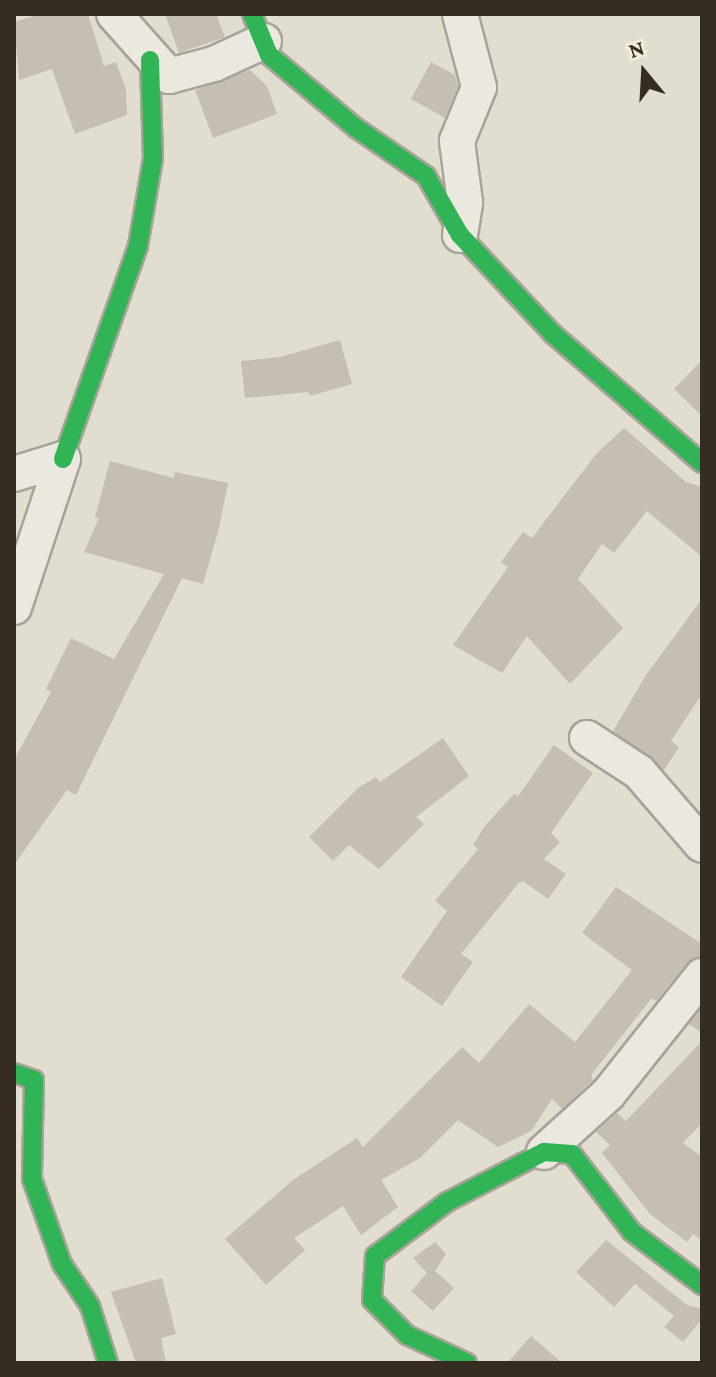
<!DOCTYPE html>
<html>
<head>
<meta charset="utf-8">
<style>
	body { margin:0 }
	#map { position:relative; width:716px; height:1377px; overflow:hidden; background:#e1ded0; font-family:"Crimson Pro",serif }
	div>[style] { position:absolute }
	.building>* { inset:0; background:#c5beb1 }
	.roads { filter:drop-shadow(2px 0 #a7a398) drop-shadow(-2px 0 #a7a398) drop-shadow(0 2px #a7a398) drop-shadow(0 -2px #a7a398) }
	.street>* { height:34px; margin:-17px; padding:0 17px; transform-origin:17px; border-radius:17px; background:#ebe8e0 }
	.fast>* { height:18px; margin:-9px; padding:0 9px; transform-origin:9px; border-radius:9px; background:#30b455 }
	span { translate:-50% -50%; white-space:nowrap; text-align:center; line-height:1.15; -webkit-text-stroke:6px #f2ecd7; paint-order:stroke }
	.frame { position:absolute; inset:0; border:16px solid #352d21; pointer-events:none }
	.north { position:absolute; left:604px; top:32px; width:80px; height:80px; -webkit-text-stroke:6px #f2ecd7; paint-order:stroke; rotate:342deg; font-size:22px; font-weight:700; line-height:32px; text-align:center; color:#352d21 }
	.north::after { content:''; display:block; margin:auto; width:28px; height:36px; background:#352d21; clip-path:polygon(50% 0,100% 100%,50% 72%,0 100%) }
</style>
</head>
<body>
<div id="map">
	<div class="building">
		<i style="clip-path:polygon(40px 14px,88px 14px,104px 66px,116px 62px,126px 89px,127px 115px,75px 134px,52px 69px,19px 80px,14px 22px)"></i>
		<i style="clip-path:polygon(165px 14px,216px 14px,225px 37px,179px 53px)"></i>
		<i style="clip-path:polygon(431px 62px,455px 75px,458px 86px,445px 118px,411px 99px)"></i>
		<i style="clip-path:polygon(250px 70px,267px 86px,277px 114px,213px 138px,195px 90px)"></i>
		<i style="clip-path:polygon(340px 340px,352px 384px,310px 396px,308px 392px,245px 398px,241px 361px,280px 357px)"></i>
		<i style="clip-path:polygon(702px 360px,702px 416px,674px 389px)"></i>
		<i style="clip-path:polygon(624px 428px,686px 482px,702px 487px,702px 557px,647px 511px,614px 553px,602px 544px,578px 579px,623px 628px,570px 684px,527px 636px,502px 673px,453px 645px,508px 567px,501px 562px,523px 532px,532px 538px,596px 454px)"></i>
		<i style="clip-path:polygon(110px 461px,174px 478px,175px 472px,228px 483px,219px 528px,203px 584px,182px 578px,76px 795px,67px 790px,14px 865px,14px 760px,51px 692px,46px 689px,71px 638px,114px 659px,164px 574px,84px 552px,99px 518px,95px 517px)"></i>
		<i style="clip-path:polygon(702px 599px,702px 694px,671px 741px,679px 747px,664px 770px,613px 731px,646px 675px)"></i>
		<i style="clip-path:polygon(443px 738px,469px 776px,416px 817px,424px 824px,379px 869px,349px 845px,333px 861px,309px 837px,358px 788px,376px 777px,380px 782px)"></i>
		<i style="clip-path:polygon(554px 745px,593px 773px,551px 833px,560px 842px,544px 859px,566px 874px,548px 899px,523px 881px,518px 884px,461px 954px,473px 962px,442px 1006px,401px 977px,447px 911px,435px 901px,478px 849px,473px 845px,484px 827px,514px 794px,518px 796px)"></i>
		<i style="clip-path:polygon(616px 887px,702px 944px,702px 956px,686px 964px,656px 1001px,652px 998px,591px 1075px,593px 1080px,562px 1109px,552px 1099px,531px 1131px,498px 1147px,458px 1120px,420px 1158px,381px 1180px,398px 1207px,361px 1235px,343px 1206px,294px 1238px,305px 1250px,266px 1285px,225px 1239px,293px 1180px,357px 1138px,363px 1147px,462px 1047px,479px 1063px,529px 1004px,575px 1042px,632px 970px,582px 933px)"></i>
		<i style="clip-path:polygon(702px 1008px,702px 1033px,689px 1024px)"></i>
		<i style="clip-path:polygon(702px 1041px,702px 1123px,683px 1143px,702px 1157px,702px 1240px,693px 1234px,687px 1242px,650px 1214px,602px 1153px,610px 1145px,596px 1132px,617px 1113px,626px 1121px)"></i>
		<i style="clip-path:polygon(606px 1240px,687px 1305px,702px 1309px,702px 1319px,683px 1342px,664px 1327px,674px 1316px,635px 1284px,614px 1307px,576px 1272px)"></i>
		<i style="clip-path:polygon(435px 1242px,446px 1254px,435px 1271px,454px 1288px,433px 1311px,411px 1291px,427px 1273px,413px 1258px)"></i>
		<i style="clip-path:polygon(162px 1278px,176px 1334px,161px 1338px,166px 1363px,136px 1363px,111px 1292px)"></i>
		<i style="clip-path:polygon(531px 1336px,562px 1363px,507px 1363px)"></i>
	</div>
	<div class="roads">
		<div class="street">
			<i style="left:114px;top:14px;width:83px;rotate:48.4deg"></i>
			<i style="left:169px;top:76px;width:47px;rotate:-14.9deg"></i>
			<i style="left:214px;top:64px;width:55px;rotate:-24.7deg"></i>
			<i style="left:460px;top:235px;width:33px;rotate:-81deg"></i>
			<i style="left:465px;top:202px;width:62px;rotate:-97.5deg"></i>
			<i style="left:457px;top:141px;width:58px;rotate:-67.8deg"></i>
			<i style="left:479px;top:87px;width:75px;rotate:-104.6deg"></i>
			<i style="left:14px;top:474px;width:51px;rotate:-17deg"></i>
			<i style="left:63px;top:459px;width:156px;rotate:108.3deg"></i>
			<i style="left:587px;top:738px;width:62px;rotate:33.2deg"></i>
			<i style="left:639px;top:772px;width:96px;rotate:49.2deg"></i>
			<i style="left:544px;top:1152px;width:86px;rotate:-42.2deg"></i>
			<i style="left:608px;top:1094px;width:151px;rotate:-51.5deg"></i>
		</div>
		<div class="fast">
			<i style="left:252px;top:14px;width:44px;rotate:67.5deg"></i>
			<i style="left:269px;top:55px;width:114px;rotate:40deg"></i>
			<i style="left:356px;top:128px;width:85px;rotate:34.4deg"></i>
			<i style="left:426px;top:176px;width:68px;rotate:60deg"></i>
			<i style="left:460px;top:235px;width:136px;rotate:46.8deg"></i>
			<i style="left:553px;top:334px;width:197px;rotate:40.9deg"></i>
			<i style="left:63px;top:459px;width:226px;rotate:-70.6deg"></i>
			<i style="left:138px;top:246px;width:89px;rotate:-80.3deg"></i>
			<i style="left:153px;top:158px;width:98px;rotate:-91.8deg"></i>
			<i style="left:14px;top:1073px;width:21px;rotate:19deg"></i>
			<i style="left:34px;top:1080px;width:99px;rotate:91.2deg"></i>
			<i style="left:32px;top:1179px;width:90px;rotate:70.6deg"></i>
			<i style="left:62px;top:1264px;width:50px;rotate:56.3deg"></i>
			<i style="left:90px;top:1306px;width:60px;rotate:72.5deg"></i>
			<i style="left:467px;top:1363px;width:66px;rotate:-155deg"></i>
			<i style="left:407px;top:1335px;width:49px;rotate:-135deg"></i>
			<i style="left:372px;top:1300px;width:44px;rotate:-86.1deg"></i>
			<i style="left:375px;top:1256px;width:90px;rotate:-36.9deg"></i>
			<i style="left:447px;top:1202px;width:109px;rotate:-27.3deg"></i>
			<i style="left:544px;top:1152px;width:28px;rotate:4deg"></i>
			<i style="left:572px;top:1154px;width:98px;rotate:52.4deg"></i>
			<i style="left:632px;top:1232px;width:88px;rotate:37.1deg"></i>
		</div>
	</div>
	<div class="frame"></div>
	<div class="north">N</div>
</div>
</body>
</html>
